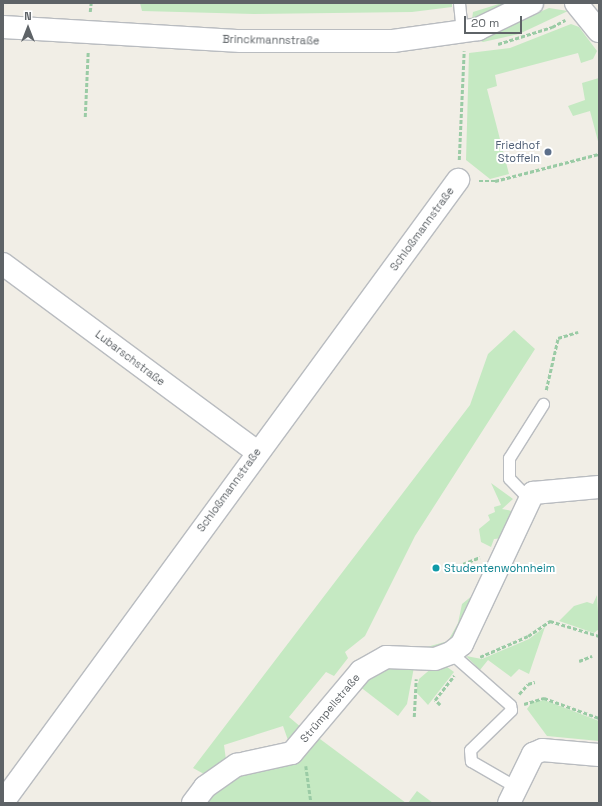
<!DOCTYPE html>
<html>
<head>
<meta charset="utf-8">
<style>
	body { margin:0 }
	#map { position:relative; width:602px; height:806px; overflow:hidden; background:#f1eee6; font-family:"Space Grotesk",sans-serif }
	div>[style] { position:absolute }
	.green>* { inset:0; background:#c5e9c2 }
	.path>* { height:2.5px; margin-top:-1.25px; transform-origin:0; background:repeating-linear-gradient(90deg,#9acba5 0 4px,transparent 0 6px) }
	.roads { filter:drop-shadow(1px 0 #b9bcc0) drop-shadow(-1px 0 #b9bcc0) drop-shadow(0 1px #b9bcc0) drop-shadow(0 -1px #b9bcc0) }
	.lane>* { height:11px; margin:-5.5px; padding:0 5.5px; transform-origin:5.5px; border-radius:5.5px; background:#fff }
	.street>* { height:22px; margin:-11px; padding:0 11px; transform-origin:11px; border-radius:11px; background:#fff }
	.dots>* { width:11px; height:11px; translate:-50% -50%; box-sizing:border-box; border:2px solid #fff; border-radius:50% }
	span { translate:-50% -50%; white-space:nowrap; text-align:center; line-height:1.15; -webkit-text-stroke:4px #fff; paint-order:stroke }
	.street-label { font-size:11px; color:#5e6367 }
	.service-label { font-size:11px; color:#4e5e75 }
	.right { translate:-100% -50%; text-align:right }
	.culture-label { font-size:11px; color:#0d838f }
	.left { translate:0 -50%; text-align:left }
	.frame { position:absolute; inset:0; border:4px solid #5e6367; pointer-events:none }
	.north { position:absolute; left:8px; top:8px; width:40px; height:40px; -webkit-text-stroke:3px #fff; paint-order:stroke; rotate:0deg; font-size:11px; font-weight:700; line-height:16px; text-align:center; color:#5e6367 }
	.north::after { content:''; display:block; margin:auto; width:14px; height:18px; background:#5e6367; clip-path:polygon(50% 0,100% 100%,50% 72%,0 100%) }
	.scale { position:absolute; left:464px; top:16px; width:58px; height:18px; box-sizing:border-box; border:2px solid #5e6367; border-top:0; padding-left:5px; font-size:12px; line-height:14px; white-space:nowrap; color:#5e6367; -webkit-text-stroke:3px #fff; paint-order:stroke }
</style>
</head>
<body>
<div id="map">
	<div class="green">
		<i style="clip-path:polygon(140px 3px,452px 3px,452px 7px,412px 12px,254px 14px,142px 11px)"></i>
		<i style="clip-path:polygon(502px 3px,515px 3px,472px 20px,473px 12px)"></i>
		<i style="clip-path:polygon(549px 8px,568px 11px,519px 34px,483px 42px,476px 39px)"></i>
		<i style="clip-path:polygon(571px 24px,579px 27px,597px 51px,593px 59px,581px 63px,578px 53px,495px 75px,497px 86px,487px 89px,509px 174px,490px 179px,466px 160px,469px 53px,510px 48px)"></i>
		<i style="clip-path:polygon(599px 78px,599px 145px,590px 111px,573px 116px,568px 106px,585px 100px,582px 83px)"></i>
		<i style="clip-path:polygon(514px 330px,535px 349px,415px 536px,365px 636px,345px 652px,348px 658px,334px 676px,326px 672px,289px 717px,302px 728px,289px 743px,283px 726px,224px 745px,226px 760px,204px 774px,193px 768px,470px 405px,488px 354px)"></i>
		<i style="clip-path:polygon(491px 483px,513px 499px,502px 509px,517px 512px,505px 538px,494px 539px,491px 547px,481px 542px,479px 529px,490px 520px,488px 515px,495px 512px,494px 507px,501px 505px)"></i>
		<i style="clip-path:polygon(473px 595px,451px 644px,429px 653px,427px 647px,448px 641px,458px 623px,462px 604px)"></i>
		<i style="clip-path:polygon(597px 595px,599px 629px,594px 633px,559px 621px,574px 606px,587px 602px,593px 604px)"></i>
		<i style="clip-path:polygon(545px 627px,529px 674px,519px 669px,511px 677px,488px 660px,480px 670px,466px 656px,482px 659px,529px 639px)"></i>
		<i style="clip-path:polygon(443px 664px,454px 672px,428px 705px,416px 692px,419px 679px,433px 667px)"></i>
		<i style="clip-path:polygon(414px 667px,407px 704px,398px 716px,359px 686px,378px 668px)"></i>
		<i style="clip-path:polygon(544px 700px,599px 721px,599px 741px,547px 736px,527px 709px,532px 702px)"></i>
		<i style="clip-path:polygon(316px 736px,406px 803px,203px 803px,209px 793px,245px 768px)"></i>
		<i style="clip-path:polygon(417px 791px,433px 803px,408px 803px)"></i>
	</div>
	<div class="path">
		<i style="left:90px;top:12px;width:9px;rotate:-84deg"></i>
		<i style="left:498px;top:44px;width:57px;rotate:-17.5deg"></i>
		<i style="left:552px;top:27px;width:15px;rotate:-28deg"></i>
		<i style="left:85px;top:117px;width:66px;rotate:-87.4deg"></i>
		<i style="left:459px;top:160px;width:109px;rotate:-87.4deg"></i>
		<i style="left:479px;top:181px;width:16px"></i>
		<i style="left:495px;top:181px;width:107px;rotate:-14.6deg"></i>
		<i style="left:546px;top:390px;width:53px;rotate:-77deg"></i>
		<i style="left:558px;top:338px;width:21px;rotate:-17deg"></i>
		<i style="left:463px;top:564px;width:18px;rotate:-22deg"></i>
		<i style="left:480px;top:657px;width:52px;rotate:-23.6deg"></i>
		<i style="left:528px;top:636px;width:27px;rotate:-34deg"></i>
		<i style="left:550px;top:621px;width:51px;rotate:17deg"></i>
		<i style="left:579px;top:661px;width:14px;rotate:-21deg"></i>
		<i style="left:519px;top:694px;width:13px;rotate:-48deg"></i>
		<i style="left:528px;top:684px;width:7px;rotate:-16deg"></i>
		<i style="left:524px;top:704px;width:21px;rotate:-17deg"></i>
		<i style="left:544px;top:698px;width:59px;rotate:20deg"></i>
		<i style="left:440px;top:705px;width:7px;rotate:-135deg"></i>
		<i style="left:435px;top:700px;width:31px;rotate:-52deg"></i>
		<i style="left:414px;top:717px;width:38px;rotate:-87deg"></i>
		<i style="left:306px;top:766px;width:37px;rotate:82deg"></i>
	</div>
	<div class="roads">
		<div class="lane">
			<i style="left:459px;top:3px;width:30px;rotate:84deg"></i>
			<i style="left:530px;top:500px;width:30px;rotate:-134deg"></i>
			<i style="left:509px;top:478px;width:20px;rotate:-90deg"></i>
			<i style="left:509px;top:458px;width:64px;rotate:-57.8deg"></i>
			<i style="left:451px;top:653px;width:79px;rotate:41.4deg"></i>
			<i style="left:510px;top:705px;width:5px;rotate:79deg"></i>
			<i style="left:511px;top:710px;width:57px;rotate:135.7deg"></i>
			<i style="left:470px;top:750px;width:11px;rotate:85deg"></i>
			<i style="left:471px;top:761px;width:52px;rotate:30deg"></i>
		</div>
		<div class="street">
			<i style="left:576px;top:3px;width:36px;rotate:51deg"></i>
			<i style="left:3px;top:27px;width:238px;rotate:3.4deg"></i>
			<i style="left:241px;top:41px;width:152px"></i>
			<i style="left:393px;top:41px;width:86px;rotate:-8deg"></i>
			<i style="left:478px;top:29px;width:60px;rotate:-25.7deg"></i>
			<i style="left:3px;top:264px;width:316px;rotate:36.5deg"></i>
			<i style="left:3px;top:802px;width:771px;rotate:-53.81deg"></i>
			<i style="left:193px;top:803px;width:20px;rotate:-53deg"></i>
			<i style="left:205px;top:787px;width:39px;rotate:-35deg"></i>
			<i style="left:237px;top:765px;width:56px;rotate:-12.3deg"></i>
			<i style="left:292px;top:753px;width:107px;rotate:-49.9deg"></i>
			<i style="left:361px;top:671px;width:29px;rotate:-29deg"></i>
			<i style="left:386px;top:657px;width:49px;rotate:2.3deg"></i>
			<i style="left:435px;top:659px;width:17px;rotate:-21deg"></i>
			<i style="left:451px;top:653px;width:14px;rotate:-39deg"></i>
			<i style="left:462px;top:644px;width:167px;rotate:-64.8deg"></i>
			<i style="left:533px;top:493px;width:66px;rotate:-5.2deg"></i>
			<i style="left:509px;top:803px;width:55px;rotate:-63.9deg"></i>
			<i style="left:533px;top:754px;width:10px;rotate:-24deg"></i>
			<i style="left:542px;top:750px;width:57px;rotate:5deg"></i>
		</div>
	</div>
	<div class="dots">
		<i style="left:548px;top:152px;background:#5c6f8a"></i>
		<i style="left:436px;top:568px;background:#0f9aa8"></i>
	</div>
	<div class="street-label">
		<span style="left:271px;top:40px;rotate:1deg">Brinckmannstraße</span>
		<span style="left:422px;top:229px;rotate:-54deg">Schloßmannstraße</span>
		<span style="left:130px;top:358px;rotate:37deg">Lubarschstraße</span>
		<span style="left:229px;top:490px;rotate:-54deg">Schloßmannstraße</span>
		<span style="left:330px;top:708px;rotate:-50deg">Strümpellstraße</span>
	</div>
	<div class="service-label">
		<span class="right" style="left:540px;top:152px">Friedhof<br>Stoffeln</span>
	</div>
	<div class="culture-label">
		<span class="left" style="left:444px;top:568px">Studentenwohnheim</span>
	</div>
	<div class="frame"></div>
	<div class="north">N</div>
	<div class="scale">20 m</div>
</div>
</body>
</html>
